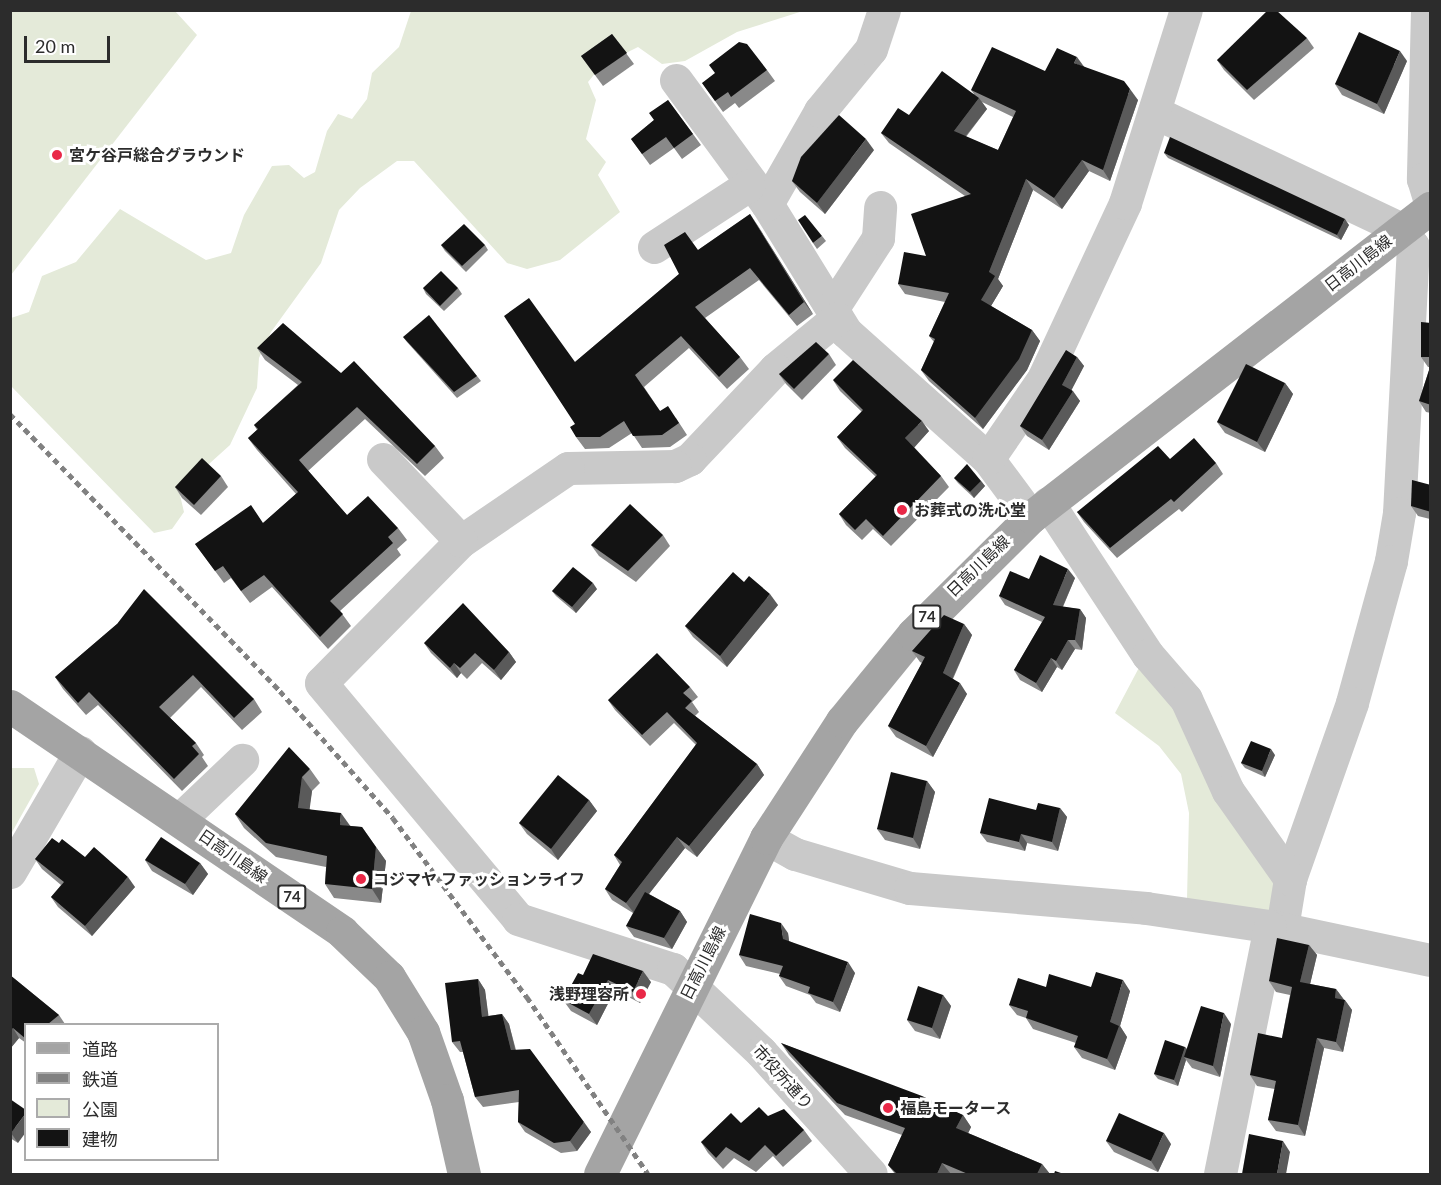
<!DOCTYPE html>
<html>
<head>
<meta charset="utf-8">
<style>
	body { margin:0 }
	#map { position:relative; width:1441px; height:1185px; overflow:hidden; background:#fff; font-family:Lato,"Noto Sans JP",sans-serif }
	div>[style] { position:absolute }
	.green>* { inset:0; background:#e4ead9 }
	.minor>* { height:33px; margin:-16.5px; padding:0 16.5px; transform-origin:16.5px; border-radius:16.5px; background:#c9c9c9 }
	.major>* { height:33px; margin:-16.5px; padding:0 16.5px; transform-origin:16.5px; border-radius:16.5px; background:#a4a4a4 }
	.rail>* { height:4.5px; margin-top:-2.25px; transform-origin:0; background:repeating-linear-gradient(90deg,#818181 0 6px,transparent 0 10.5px) }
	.wall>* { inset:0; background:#898989 }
	.shaded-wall>* { inset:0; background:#5a5a5a }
	.building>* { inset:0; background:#131313 }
	.dots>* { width:16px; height:16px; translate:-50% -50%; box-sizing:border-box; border:3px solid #fff; border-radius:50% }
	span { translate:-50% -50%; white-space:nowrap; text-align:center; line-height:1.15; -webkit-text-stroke:6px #fff; paint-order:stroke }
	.shield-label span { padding:2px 4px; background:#fff; border:2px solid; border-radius:4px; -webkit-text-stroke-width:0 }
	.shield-label { font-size:15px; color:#2c2c2c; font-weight:700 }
	.poi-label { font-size:16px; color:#2c2c2c; font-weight:700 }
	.left { translate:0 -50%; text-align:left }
	.right { translate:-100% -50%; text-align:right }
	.street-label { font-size:16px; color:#2c2c2c }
	.frame { position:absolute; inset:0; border:12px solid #2c2c2c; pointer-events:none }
	.legend { position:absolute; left:24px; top:1023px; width:195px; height:138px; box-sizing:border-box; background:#fff; border:2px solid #ababab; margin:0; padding:8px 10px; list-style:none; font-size:18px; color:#2c2c2c }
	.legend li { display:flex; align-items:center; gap:12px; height:30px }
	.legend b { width:30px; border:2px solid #ababab }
	.scale { position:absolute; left:24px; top:36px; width:86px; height:27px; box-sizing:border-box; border:3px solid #2c2c2c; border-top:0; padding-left:8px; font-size:18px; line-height:21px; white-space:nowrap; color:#2c2c2c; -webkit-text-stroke:4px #fff; paint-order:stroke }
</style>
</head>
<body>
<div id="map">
	<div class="green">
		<i style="clip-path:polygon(11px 10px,175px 11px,197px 35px,11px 275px)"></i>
		<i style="clip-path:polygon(411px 11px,803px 11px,737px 32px,685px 61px,662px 64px,638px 47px,602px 65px,588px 82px,596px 100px,586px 139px,606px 162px,598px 175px,620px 212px,560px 260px,527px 269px,507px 263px,414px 161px,397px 161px,360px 188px,339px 210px,321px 263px,271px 332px,259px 358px,257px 388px,230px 445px,179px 491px,184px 512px,172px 529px,154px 533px,11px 386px,11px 318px,29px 312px,42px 276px,76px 262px,120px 209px,206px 260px,231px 253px,244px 215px,272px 166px,289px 165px,304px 178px,315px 172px,327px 131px,338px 114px,352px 119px,367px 99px,372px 73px,399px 47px)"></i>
		<i style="clip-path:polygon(1143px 660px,1278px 879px,1270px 913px,1187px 899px,1189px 813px,1181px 774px,1159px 746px,1115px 713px)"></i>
		<i style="clip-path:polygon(11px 768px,34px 768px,39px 784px,11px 834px)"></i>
	</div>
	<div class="minor">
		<i style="left:1427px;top:10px;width:169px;rotate:91.4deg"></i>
		<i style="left:1423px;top:179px;width:24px;rotate:73deg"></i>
		<i style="left:676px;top:80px;width:154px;rotate:53.7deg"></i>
		<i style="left:767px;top:204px;width:150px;rotate:58.3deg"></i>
		<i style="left:846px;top:332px;width:191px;rotate:41.8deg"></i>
		<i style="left:988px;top:459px;width:72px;rotate:53.4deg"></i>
		<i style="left:1154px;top:112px;width:273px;rotate:25.3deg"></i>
		<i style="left:1401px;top:229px;width:21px;rotate:55deg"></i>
		<i style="left:1413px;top:246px;width:267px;rotate:93deg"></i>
		<i style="left:1399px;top:513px;width:49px;rotate:99.5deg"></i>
		<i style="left:1391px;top:561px;width:147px;rotate:105.4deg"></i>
		<i style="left:1352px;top:703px;width:187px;rotate:109.4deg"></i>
		<i style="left:1290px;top:879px;width:50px;rotate:99.3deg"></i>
		<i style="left:767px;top:204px;width:107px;rotate:-60.3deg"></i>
		<i style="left:820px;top:111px;width:80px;rotate:-50.6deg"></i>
		<i style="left:871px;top:49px;width:41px;rotate:-71.6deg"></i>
		<i style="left:654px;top:247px;width:113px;rotate:-33.1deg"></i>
		<i style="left:834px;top:306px;width:81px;rotate:-57.1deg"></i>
		<i style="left:878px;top:238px;width:31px;rotate:-86deg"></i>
		<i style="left:837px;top:318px;width:80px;rotate:140.6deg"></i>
		<i style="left:775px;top:369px;width:124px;rotate:133.4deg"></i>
		<i style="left:690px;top:459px;width:17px;rotate:155deg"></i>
		<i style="left:675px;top:466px;width:107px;rotate:178.9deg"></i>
		<i style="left:568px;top:468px;width:130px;rotate:145.7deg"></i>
		<i style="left:461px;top:541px;width:199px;rotate:134.6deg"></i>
		<i style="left:321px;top:683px;width:307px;rotate:50.1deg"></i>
		<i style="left:518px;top:919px;width:163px;rotate:17.9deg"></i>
		<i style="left:673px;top:969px;width:121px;rotate:43.3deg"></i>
		<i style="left:761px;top:1052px;width:164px;rotate:48deg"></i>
		<i style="left:383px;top:459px;width:113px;rotate:46.4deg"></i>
		<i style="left:988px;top:459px;width:97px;rotate:-55.5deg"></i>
		<i style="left:1043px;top:379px;width:194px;rotate:-65deg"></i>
		<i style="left:1125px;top:203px;width:202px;rotate:-72.5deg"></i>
		<i style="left:1048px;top:503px;width:182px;rotate:56.7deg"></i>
		<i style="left:1148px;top:655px;width:58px;rotate:49.2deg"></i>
		<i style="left:1186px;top:699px;width:101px;rotate:65.5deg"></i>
		<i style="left:1228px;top:791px;width:108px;rotate:54.8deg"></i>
		<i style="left:180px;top:819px;width:86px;rotate:-43.6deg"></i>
		<i style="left:766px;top:838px;width:33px;rotate:29deg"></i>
		<i style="left:795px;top:854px;width:120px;rotate:16.5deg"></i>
		<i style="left:910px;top:888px;width:237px;rotate:4.8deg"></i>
		<i style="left:1146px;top:908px;width:129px;rotate:8.4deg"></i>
		<i style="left:1274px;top:927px;width:159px;rotate:11.9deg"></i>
		<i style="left:10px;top:872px;width:139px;rotate:-59.7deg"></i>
		<i style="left:1220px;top:1174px;width:252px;rotate:-78.6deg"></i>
	</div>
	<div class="major">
		<i style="left:10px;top:706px;width:402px;rotate:34.2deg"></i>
		<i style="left:342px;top:932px;width:65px;rotate:43.8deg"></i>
		<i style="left:389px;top:977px;width:65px;rotate:58.3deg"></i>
		<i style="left:423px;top:1032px;width:72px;rotate:70.6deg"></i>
		<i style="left:447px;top:1100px;width:76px;rotate:77.1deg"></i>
		<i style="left:600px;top:1174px;width:375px;rotate:-63.7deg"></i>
		<i style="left:766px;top:838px;width:140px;rotate:-57deg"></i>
		<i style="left:842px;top:721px;width:112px;rotate:-50.8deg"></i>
		<i style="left:913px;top:634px;width:166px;rotate:-44.8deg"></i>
		<i style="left:1031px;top:517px;width:505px;rotate:-37.76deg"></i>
	</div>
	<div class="rail">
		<i style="left:10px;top:414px;width:387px;rotate:45.7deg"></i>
		<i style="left:280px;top:691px;width:170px;rotate:48.3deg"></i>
		<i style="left:393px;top:818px;width:224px;rotate:53.2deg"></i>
		<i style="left:527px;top:997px;width:214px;rotate:55.6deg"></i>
	</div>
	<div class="wall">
		<i style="clip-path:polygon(612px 34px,634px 64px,603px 86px,581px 56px)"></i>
		<i style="clip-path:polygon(1307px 38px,1314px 48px,1254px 100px,1224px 70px,1217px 60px)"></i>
		<i style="clip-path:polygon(1407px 61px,1384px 114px,1342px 95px,1335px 84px)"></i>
		<i style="clip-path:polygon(evenodd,1083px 66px,1138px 100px,1110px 181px,1089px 171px,1062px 209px,1033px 190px,998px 279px,1003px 286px,991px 306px,1032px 330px,1040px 341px,1027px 370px,983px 429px,929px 381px,921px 370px,934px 342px,929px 336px,945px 302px,905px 294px,898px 284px,926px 256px,965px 196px,889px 143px,881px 133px,909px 115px,974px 94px,971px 90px,1045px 71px,1083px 66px,982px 102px,1013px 117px,998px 150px,966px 137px,987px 109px,982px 102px)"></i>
		<i style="clip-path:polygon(767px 70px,775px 81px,739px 108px,735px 103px,723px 112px,702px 83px)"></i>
		<i style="clip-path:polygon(668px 100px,701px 145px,682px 159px,674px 148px,650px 165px,631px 139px,654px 120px)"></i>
		<i style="clip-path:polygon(874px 150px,825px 214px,800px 192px,792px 181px)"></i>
		<i style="clip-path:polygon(1164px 153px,1349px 225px,1341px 240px,1168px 158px)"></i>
		<i style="clip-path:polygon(750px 214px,813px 314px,797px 326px,759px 280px,705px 318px,740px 357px,749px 369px,727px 389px,689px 348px,644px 387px,660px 411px,676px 418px,687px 435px,670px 447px,642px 448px,632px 433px,609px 448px,585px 449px,576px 437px,575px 424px,575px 362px,679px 274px,698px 250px)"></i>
		<i style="clip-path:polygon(822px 236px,826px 241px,817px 249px,813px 243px)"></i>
		<i style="clip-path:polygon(441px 245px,485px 245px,488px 250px,466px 272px,445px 251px)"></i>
		<i style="clip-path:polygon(423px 288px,458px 288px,462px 294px,444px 311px,426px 294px)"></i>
		<i style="clip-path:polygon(1431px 323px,1431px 413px,1426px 412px,1419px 401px,1430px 367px,1428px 367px,1421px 357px)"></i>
		<i style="clip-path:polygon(403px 337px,477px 376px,481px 381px,457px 398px,407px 342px)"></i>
		<i style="clip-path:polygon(257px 348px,341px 373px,435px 446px,444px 458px,425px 476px,365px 419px,308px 471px,347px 515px,398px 528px,407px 540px,397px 549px,401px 555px,340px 611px,351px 626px,328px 649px,272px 587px,250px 603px,231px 578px,224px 583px,195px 544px,263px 523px,296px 494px,257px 450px,248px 438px,257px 430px,254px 425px,298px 385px,265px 360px)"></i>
		<i style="clip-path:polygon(829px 354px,836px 365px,802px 400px,786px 384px,779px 374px)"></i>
		<i style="clip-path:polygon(1077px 357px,1084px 366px,1071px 390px,1080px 401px,1049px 450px,1027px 436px,1020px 426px)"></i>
		<i style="clip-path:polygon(833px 380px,929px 431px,914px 447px,941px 476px,949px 487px,891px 546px,873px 529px,862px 540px,846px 525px,839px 514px,876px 477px,845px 448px,837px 437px,862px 412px,840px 391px)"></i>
		<i style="clip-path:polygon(1285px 383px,1293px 394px,1265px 452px,1225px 433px,1217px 422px)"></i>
		<i style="clip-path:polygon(1170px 459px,1216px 463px,1223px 474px,1182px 512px,1179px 509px,1117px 558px,1084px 522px,1077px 512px)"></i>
		<i style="clip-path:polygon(221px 476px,228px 487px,201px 515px,182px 498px,175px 487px)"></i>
		<i style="clip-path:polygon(954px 478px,981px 481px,985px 486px,974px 498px,958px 483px)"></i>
		<i style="clip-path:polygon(1431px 485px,1431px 524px,1429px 522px,1430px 519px,1418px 516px,1411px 506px)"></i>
		<i style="clip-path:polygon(663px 535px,670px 546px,636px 582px,599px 556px,591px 545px)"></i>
		<i style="clip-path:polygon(1075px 578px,1063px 607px,1080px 609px,1086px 618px,1082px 650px,1075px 649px,1062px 670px,1057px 667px,1042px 692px,1020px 680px,1014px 670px,1042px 622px,1005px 605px,999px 596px,1029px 579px)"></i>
		<i style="clip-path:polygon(744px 582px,778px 605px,727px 667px,693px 637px,685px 626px)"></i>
		<i style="clip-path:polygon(597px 589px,576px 613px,556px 596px,552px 591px)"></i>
		<i style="clip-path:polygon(117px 624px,254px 699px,262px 712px,242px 730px,201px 687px,170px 718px,196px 743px,204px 755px,202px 757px,208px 766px,182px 791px,98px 705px,86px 715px,63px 689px,55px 677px)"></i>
		<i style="clip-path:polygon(964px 624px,972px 635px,953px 679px,967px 694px,933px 757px,896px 737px,888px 726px,922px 663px,920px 662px,912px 651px)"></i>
		<i style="clip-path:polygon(424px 643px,509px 652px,516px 662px,501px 680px,482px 663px,467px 679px,461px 673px,457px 678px,431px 653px)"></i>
		<i style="clip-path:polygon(690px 687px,698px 697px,692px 702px,699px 712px,695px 716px,757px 764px,764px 775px,697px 857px,685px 848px,649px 894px,680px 911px,687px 922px,672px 949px,634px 937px,626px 926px,633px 913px,612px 900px,605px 889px,620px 865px,614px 855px,696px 745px,674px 723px,650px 746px,615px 710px,608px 700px)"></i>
		<i style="clip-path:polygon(1275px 755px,1265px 777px,1245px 768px,1241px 763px)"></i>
		<i style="clip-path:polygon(310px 769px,320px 783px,312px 791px,309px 809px,351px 826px,362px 827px,386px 861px,381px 903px,334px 898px,325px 884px,326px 867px,276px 857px,244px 828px,235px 814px)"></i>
		<i style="clip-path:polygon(927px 781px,935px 792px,920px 849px,885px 840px,877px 829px)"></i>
		<i style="clip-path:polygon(589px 800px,597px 811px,558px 860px,527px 834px,519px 823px)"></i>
		<i style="clip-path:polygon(1060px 808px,1067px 817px,1058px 851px,1027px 843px,1025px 851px,987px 842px,980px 833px)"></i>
		<i style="clip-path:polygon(59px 843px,135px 887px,92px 936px,58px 907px,51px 897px,61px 885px,42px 869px,35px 859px)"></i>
		<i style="clip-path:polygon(145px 860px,200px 863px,208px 874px,193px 895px,152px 871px)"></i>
		<i style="clip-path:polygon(788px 933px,789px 941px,855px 973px,840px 1012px,816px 1003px,810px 995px,786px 986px,779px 976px,780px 974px,746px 966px,739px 955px)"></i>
		<i style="clip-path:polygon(1309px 945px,1317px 955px,1310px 984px,1336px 989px,1352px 1010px,1343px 1052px,1324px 1048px,1305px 1136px,1276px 1131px,1268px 1120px,1275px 1089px,1257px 1086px,1250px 1075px,1282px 1038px,1290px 995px,1276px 992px,1269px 981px)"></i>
		<i style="clip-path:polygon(10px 975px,59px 1015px,65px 1024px,26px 1024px,26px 1043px,19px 1038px,10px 1049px)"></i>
		<i style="clip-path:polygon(583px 975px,651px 982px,640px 1003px,615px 990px,597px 1025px,571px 1011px,563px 1000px)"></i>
		<i style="clip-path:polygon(478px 979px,485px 990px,488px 1016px,502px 1014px,509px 1024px,516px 1050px,591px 1132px,577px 1151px,561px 1153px,525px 1132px,518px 1122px,519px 1102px,483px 1107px,475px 1097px,463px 1052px,460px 1052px,452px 1042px)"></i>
		<i style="clip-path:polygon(1046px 987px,1130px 991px,1120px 1026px,1127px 1037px,1115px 1070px,1082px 1058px,1074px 1047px,1076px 1043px,1033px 1029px,1026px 1018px,1017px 1015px,1009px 1005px)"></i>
		<i style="clip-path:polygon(943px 995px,951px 1006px,940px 1039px,915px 1031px,907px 1020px)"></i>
		<i style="clip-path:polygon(1231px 1024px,1220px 1077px,1192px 1068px,1186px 1060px,1178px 1086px,1158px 1079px,1154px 1074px,1185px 1047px,1187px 1049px)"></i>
		<i style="clip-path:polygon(781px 1043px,963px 1115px,971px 1127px,968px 1133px,1042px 1164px,1050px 1174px,895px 1174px,888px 1165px,902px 1135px,845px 1115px,789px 1055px)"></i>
		<i style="clip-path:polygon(10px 1099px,18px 1143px,10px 1138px)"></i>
		<i style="clip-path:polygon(768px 1116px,804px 1130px,812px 1141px,783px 1167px,773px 1156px,756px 1172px,734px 1158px,723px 1169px,708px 1153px,701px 1142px,741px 1123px)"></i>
		<i style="clip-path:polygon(1106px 1141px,1171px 1144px,1158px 1172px,1114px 1152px)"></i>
	</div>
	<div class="shaded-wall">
		<i style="clip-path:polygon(1400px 51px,1407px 61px,1384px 114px,1377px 104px)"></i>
		<i style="clip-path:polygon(1077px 57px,1085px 68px,1074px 63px)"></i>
		<i style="clip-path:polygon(1130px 89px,1138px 100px,1110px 181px,1103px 170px)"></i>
		<i style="clip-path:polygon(979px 98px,987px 109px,961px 142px,954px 131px)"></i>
		<i style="clip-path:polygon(866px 139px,874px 150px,825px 214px,817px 203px)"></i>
		<i style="clip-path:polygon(1082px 160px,1089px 171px,1062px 209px,1054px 198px)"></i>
		<i style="clip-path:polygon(1026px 179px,1033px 190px,998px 279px,1003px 286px,988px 311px,981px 300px,989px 272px)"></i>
		<i style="clip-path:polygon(750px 214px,758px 226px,813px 314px,804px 302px)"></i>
		<i style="clip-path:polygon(1345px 219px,1349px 225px,1341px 240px,1337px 235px)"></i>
		<i style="clip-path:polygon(1032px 330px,1040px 341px,1027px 370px,983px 429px,975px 418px)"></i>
		<i style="clip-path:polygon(1077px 357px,1084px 366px,1069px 395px,1062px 385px)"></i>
		<i style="clip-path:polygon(1285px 383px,1293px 394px,1265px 452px,1257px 442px)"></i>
		<i style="clip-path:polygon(1073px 391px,1080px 401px,1049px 450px,1042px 440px)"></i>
		<i style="clip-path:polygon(922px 421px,929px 431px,913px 449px,905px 438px)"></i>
		<i style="clip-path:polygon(981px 481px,985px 486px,974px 498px,970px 492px)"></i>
		<i style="clip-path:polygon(1068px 569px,1075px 578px,1059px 615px,1053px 605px)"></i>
		<i style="clip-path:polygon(593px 583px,597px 589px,576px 613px,572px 607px)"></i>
		<i style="clip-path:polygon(770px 594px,778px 605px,727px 667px,720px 656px)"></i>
		<i style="clip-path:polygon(1080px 609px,1086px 618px,1082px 650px,1075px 640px)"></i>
		<i style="clip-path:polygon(964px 624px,972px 635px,950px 684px,943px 673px)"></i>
		<i style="clip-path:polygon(1068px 640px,1075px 649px,1062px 670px,1056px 661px)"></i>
		<i style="clip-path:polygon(509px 652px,516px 662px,501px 680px,494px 670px)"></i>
		<i style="clip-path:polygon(1051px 658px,1057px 667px,1042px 692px,1036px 683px)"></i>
		<i style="clip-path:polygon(454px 663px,461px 673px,457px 678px,450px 668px)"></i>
		<i style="clip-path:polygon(960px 683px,967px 694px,933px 757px,926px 746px)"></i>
		<i style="clip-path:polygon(1271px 749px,1275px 755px,1265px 777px,1262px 771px)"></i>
		<i style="clip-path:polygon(757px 764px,764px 775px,697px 857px,689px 846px)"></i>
		<i style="clip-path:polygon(302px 777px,312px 791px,308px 822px,298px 808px)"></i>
		<i style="clip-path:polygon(927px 781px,935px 792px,920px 849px,913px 838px)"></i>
		<i style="clip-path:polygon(589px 800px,597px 811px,558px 860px,551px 849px)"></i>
		<i style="clip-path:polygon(1060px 808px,1067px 817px,1058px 851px,1052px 842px)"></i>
		<i style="clip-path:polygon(341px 813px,351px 827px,340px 825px)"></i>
		<i style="clip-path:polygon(1021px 834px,1027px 843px,1025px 851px,1019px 842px)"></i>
		<i style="clip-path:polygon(677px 837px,685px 848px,634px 913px,626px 903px)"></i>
		<i style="clip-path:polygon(376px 847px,386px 861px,381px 903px,372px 889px)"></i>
		<i style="clip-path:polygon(200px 863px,208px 874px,193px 895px,185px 884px)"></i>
		<i style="clip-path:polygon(128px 877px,135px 887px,92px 936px,85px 926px)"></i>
		<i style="clip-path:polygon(680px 911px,687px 922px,672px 949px,664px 938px)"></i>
		<i style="clip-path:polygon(781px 923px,788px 933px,790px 949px,783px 939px)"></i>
		<i style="clip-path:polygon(1309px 945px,1317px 955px,1308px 993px,1300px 982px)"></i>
		<i style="clip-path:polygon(848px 962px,855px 973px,840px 1012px,833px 1002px)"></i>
		<i style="clip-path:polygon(643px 971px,651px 982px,640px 1003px,633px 992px)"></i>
		<i style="clip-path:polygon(478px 979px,485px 990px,490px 1027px,482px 1017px)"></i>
		<i style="clip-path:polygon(608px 980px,615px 990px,597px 1025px,589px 1014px)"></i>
		<i style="clip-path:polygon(1123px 980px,1130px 991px,1120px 1026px,1127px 1037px,1115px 1070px,1107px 1059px,1110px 1022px)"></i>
		<i style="clip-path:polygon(1336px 989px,1344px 1000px,1335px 998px)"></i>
		<i style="clip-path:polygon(943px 995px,951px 1006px,940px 1039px,932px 1028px)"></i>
		<i style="clip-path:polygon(1345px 1000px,1352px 1010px,1343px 1052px,1336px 1042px)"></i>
		<i style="clip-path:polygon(1224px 1013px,1231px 1024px,1220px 1077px,1213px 1066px)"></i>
		<i style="clip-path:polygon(502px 1014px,509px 1024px,518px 1061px,511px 1050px)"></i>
		<i style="clip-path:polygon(13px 1028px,19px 1038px,10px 1049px,10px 1031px)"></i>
		<i style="clip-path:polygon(1317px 1038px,1324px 1048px,1305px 1136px,1298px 1125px)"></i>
		<i style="clip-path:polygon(1185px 1047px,1189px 1052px,1184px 1057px,1186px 1060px,1178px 1086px,1174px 1080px)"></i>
		<i style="clip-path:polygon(26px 1113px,26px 1132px,18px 1143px,11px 1133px)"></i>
		<i style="clip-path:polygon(963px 1115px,971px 1127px,965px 1140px,956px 1128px)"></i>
		<i style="clip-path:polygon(584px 1122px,591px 1132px,577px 1151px,570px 1141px)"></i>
		<i style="clip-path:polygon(1164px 1133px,1171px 1144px,1158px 1172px,1151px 1161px)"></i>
		<i style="clip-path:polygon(1283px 1141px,1290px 1152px,1286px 1174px,1277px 1174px)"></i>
		<i style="clip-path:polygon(942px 1163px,951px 1174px,937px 1174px)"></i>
		<i style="clip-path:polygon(1042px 1164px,1050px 1174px,1037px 1174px)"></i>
	</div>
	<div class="building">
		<i style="clip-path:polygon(1268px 10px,1276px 10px,1307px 38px,1247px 90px,1217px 60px)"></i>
		<i style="clip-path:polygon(1359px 32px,1400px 51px,1377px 104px,1335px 84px)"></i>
		<i style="clip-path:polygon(612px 34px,627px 53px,595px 75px,581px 56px)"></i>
		<i style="clip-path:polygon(739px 42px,747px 44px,767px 70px,731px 97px,728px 92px,715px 101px,702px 83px,715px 73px,709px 65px)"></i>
		<i style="clip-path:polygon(992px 47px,1045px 71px,1057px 48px,1077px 57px,1074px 63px,1124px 81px,1130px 89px,1103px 170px,1082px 160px,1054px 198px,1026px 179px,989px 272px,995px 276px,981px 300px,1032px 330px,1019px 359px,975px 418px,921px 370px,935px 339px,929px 336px,949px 293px,898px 284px,904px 252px,926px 256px,911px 214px,971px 194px,881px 133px,898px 108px,909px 115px,942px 71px,979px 98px,954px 131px,998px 150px,1016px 111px,971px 90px)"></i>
		<i style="clip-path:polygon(668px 100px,693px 134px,674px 148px,666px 137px,642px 154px,631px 139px,654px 120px,649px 113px)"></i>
		<i style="clip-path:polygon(839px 115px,866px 139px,817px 203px,792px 181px,801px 157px)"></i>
		<i style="clip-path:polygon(1170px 137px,1345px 219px,1337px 235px,1164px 153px)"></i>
		<i style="clip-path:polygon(750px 214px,804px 302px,789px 315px,750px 268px,695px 307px,740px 357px,719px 377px,681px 336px,635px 375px,660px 411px,668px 406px,679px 423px,662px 435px,633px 436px,624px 421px,600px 437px,576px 437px,570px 427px,575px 424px,504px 316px,529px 298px,575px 362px,679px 274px,664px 245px,685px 232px,698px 250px)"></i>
		<i style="clip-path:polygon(805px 215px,822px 236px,813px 243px,798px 220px)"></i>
		<i style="clip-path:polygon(464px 224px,485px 245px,462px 266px,441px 245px)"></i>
		<i style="clip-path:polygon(441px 271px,458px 288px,440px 306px,423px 288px)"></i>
		<i style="clip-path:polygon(429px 315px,477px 376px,454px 392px,403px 337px)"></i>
		<i style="clip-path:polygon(1421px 322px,1431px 323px,1431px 357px,1421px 357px)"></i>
		<i style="clip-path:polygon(283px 323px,341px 373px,354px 361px,435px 446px,417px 464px,357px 407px,299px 460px,347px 515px,368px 496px,398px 528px,388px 537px,393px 543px,330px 601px,343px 614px,320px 637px,264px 575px,241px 591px,223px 566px,215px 571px,195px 544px,251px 505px,263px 523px,298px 492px,248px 438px,258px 429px,254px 425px,302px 382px,257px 348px)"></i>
		<i style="clip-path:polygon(816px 342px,829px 354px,794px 389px,779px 374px)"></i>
		<i style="clip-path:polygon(1066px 350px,1077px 357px,1062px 385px,1073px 391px,1042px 440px,1020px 426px)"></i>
		<i style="clip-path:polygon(853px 360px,922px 421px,905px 438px,941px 476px,883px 536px,866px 519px,855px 530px,839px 514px,877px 475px,837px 437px,863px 410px,833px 380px)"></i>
		<i style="clip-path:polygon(1246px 364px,1285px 383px,1257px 442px,1217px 422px)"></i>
		<i style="clip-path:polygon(1431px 364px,1431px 405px,1419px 401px)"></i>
		<i style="clip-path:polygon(1194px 438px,1216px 463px,1174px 502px,1171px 499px,1110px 548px,1077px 512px,1158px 446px,1170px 459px)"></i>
		<i style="clip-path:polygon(202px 458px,221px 476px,194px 505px,175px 487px)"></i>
		<i style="clip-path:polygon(967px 464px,981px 481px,970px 492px,954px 478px)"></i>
		<i style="clip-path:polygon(1412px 480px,1431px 485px,1431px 512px,1411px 506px)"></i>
		<i style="clip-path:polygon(630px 504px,663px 535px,628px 571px,591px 545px)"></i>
		<i style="clip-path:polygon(1040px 555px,1068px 569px,1053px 605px,1080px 609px,1075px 640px,1068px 640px,1056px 661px,1051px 658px,1036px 683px,1014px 670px,1045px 617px,999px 596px,1010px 571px,1029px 579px)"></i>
		<i style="clip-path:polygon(573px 567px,593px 583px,572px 607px,552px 591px)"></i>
		<i style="clip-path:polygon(733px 572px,744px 582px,749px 576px,770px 594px,720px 656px,685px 626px)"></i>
		<i style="clip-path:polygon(144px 589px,254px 699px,234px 718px,193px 675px,159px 707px,196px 743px,192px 746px,199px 754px,174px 779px,89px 692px,78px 703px,55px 677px,117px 624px)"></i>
		<i style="clip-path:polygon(463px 603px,509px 652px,494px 670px,475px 653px,460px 668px,454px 663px,450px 668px,424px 643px)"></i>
		<i style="clip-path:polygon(944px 615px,964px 624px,943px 673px,960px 683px,926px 746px,888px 726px,925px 657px,912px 651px)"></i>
		<i style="clip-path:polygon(657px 653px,690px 687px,683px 693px,692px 701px,685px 708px,757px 764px,689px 846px,677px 837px,626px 903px,605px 889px,622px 862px,614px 855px,697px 743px,667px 712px,642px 735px,608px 700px)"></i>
		<i style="clip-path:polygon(1251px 741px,1271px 749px,1262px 771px,1241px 763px)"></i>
		<i style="clip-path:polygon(289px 747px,310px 769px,302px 777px,298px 808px,341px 813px,340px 825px,362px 827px,376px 847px,372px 889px,325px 884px,327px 856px,266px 843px,235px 814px)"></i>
		<i style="clip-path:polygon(891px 772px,927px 781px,913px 838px,877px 829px)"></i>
		<i style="clip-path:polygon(558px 775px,589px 800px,551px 849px,519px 823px)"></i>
		<i style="clip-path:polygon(989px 798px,1036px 810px,1038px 803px,1060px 808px,1052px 842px,1021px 834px,1019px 842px,980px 833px)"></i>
		<i style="clip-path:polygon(161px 837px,200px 863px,185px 884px,145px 860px)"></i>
		<i style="clip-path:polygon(52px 838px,59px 843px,62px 839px,85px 857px,94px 847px,128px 877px,85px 926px,51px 897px,64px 882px,35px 859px)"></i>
		<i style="clip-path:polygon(645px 892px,680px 911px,664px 938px,626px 926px)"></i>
		<i style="clip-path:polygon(750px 914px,781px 923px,783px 939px,848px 962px,833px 1002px,808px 993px,810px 987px,779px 976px,783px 966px,739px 955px)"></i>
		<i style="clip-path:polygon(1277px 938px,1309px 945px,1300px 982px,1336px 989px,1335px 998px,1345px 1000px,1336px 1042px,1317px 1038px,1298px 1125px,1268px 1120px,1276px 1081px,1250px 1075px,1258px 1033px,1282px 1038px,1292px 987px,1269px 981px)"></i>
		<i style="clip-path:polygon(593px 954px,643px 971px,633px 992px,608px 980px,589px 1014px,563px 1000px,578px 973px,583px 975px)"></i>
		<i style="clip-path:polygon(1096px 972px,1123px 980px,1110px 1022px,1119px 1026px,1107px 1059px,1074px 1047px,1078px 1036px,1026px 1018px,1028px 1011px,1009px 1005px,1018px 978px,1046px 987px,1049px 974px,1091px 987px)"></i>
		<i style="clip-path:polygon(10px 975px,59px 1015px,48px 1024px,26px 1024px,26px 1039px,13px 1028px,10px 1031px)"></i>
		<i style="clip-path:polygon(478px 979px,482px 1017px,502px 1014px,511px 1050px,530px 1049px,584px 1122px,570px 1141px,554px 1143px,518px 1122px,519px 1090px,475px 1097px,460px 1041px,452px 1042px,445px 983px)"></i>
		<i style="clip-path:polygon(918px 986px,943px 995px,932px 1028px,907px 1020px)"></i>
		<i style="clip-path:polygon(1201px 1006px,1224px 1013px,1213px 1066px,1184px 1057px)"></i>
		<i style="clip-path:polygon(1165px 1040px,1185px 1047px,1174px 1080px,1154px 1074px)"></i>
		<i style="clip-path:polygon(781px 1043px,922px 1096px,963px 1115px,956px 1128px,1042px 1164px,1037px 1174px,968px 1174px,942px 1163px,937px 1174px,897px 1174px,888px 1165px,905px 1128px,837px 1103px)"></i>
		<i style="clip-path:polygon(10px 1099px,26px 1110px,26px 1113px,11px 1133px)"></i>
		<i style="clip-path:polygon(759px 1107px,768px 1116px,784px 1109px,804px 1130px,776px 1156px,765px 1145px,749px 1161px,726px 1147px,716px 1158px,701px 1142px,731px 1113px,741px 1123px)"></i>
		<i style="clip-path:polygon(1119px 1113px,1164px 1133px,1151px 1161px,1106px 1141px)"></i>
		<i style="clip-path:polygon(1249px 1134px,1283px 1141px,1277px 1174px,1242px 1174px)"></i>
		<i style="clip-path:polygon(1055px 1171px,1064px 1174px,1054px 1174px)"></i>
	</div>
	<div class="dots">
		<i style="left:57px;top:155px;background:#e92847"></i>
		<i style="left:902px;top:510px;background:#e92847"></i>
		<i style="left:361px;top:879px;background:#e92847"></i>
		<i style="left:641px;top:994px;background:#e92847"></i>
		<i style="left:888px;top:1108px;background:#e92847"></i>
	</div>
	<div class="shield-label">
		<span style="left:927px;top:617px">74</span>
		<span style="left:292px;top:897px">74</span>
	</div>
	<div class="poi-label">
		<span class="left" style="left:69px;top:155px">宮ケ谷戸総合グラウンド</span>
		<span class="left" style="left:914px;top:510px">お葬式の洗心堂</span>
		<span class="left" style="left:373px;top:879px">コジマヤ ファッションライフ</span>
		<span class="right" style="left:629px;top:994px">浅野理容所</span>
		<span class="left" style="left:900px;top:1108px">福島モータース</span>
	</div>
	<div class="street-label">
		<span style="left:1358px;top:263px;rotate:-38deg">日高川島線</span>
		<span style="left:978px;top:566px;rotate:-44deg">日高川島線</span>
		<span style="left:233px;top:856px;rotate:35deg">日高川島線</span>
		<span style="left:703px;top:963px;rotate:-63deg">日高川島線</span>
		<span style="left:783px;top:1077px;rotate:48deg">市役所通り</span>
	</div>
	<div class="frame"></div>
	<ul class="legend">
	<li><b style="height:8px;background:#a4a4a4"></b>道路</li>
	<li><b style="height:8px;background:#818181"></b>鉄道</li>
	<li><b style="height:16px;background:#e4ead9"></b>公園</li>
	<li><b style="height:16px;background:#131313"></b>建物</li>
	</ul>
	<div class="scale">20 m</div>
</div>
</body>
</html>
